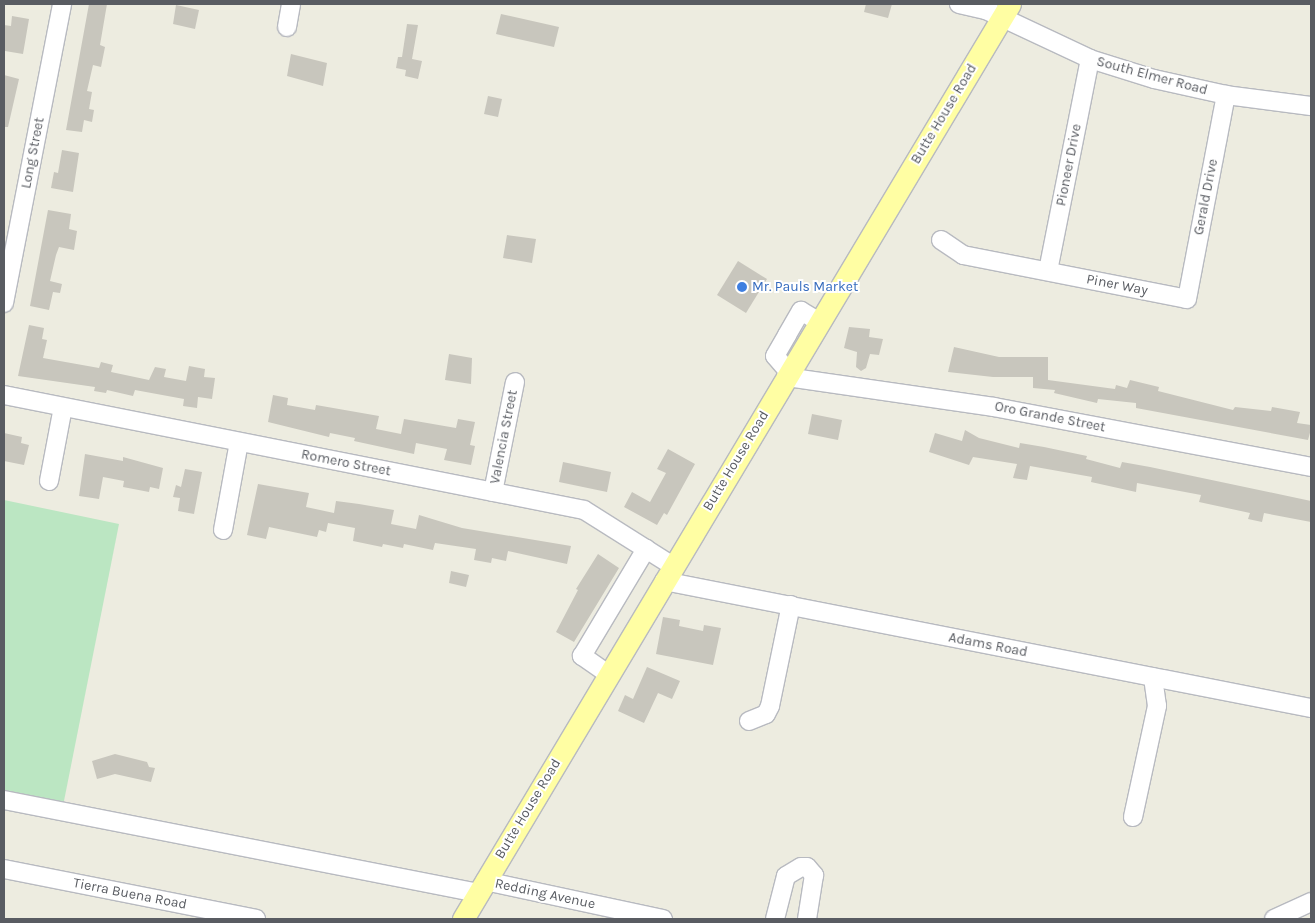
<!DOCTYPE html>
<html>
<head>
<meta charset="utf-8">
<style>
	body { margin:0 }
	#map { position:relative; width:1315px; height:923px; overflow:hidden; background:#edece0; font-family:Karla,sans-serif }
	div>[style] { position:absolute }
	.green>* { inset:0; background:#bbe6c2 }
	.building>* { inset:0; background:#c8c6bd }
	.roads { filter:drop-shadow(1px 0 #b8bac0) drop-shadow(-1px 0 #b8bac0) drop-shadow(0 1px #b8bac0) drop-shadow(0 -1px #b8bac0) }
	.minor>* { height:18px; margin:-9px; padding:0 9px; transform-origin:9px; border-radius:9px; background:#fff }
	.major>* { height:21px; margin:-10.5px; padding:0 10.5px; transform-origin:10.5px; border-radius:10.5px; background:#fffea3 }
	.dots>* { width:14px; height:14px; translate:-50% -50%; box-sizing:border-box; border:2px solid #fff; border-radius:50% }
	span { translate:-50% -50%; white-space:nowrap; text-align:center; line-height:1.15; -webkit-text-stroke:4px #fff; paint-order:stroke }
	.street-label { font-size:14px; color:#595c62 }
	.shop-label { font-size:14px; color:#366cbe }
	.left { translate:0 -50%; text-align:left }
	.frame { position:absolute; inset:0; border:5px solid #595c62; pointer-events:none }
</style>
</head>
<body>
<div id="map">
	<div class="green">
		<i style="clip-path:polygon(4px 500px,119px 524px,62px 811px,4px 800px)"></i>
	</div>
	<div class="building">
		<i style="clip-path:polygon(89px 4px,107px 4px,100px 45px,105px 47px,101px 67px,93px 65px,87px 91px,92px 92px,89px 109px,94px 110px,92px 122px,84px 120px,82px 132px,66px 130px)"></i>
		<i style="clip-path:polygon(866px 4px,892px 4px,888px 18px,864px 12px)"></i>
		<i style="clip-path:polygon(176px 5px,199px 10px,195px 29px,173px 24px)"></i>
		<i style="clip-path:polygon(501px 14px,559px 27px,554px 47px,496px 34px)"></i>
		<i style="clip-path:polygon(12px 16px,29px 19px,23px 54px,5px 51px,4px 25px,11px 26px)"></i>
		<i style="clip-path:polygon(407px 24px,418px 25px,412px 59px,422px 61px,418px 79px,405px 76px,406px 70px,396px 68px,398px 57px,402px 57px)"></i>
		<i style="clip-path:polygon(291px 54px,327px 63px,323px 86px,287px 76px)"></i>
		<i style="clip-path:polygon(4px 75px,19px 79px,8px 127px,4px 127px)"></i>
		<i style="clip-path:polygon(488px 96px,502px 99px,498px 117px,484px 114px)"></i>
		<i style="clip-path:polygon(62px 150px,79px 153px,73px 192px,51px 188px,54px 172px,58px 173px)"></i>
		<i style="clip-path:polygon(48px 210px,71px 214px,69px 229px,77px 231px,74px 250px,59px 247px,56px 255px,50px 281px,62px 284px,60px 293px,53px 292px,49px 310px,30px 306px)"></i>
		<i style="clip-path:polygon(507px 235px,536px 239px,532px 263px,503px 258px)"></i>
		<i style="clip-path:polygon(738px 261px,767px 279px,746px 313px,717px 295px)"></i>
		<i style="clip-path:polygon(29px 325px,44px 328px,42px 339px,47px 340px,43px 358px,99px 368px,101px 362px,113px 365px,111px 372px,149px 380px,155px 367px,166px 369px,164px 377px,186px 381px,189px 366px,205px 369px,204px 377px,215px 378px,212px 399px,198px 397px,197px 408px,183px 406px,184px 399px,135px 390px,133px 396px,107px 390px,106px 393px,94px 391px,95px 387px,18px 376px)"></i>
		<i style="clip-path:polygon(849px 327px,870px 329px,869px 337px,883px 339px,879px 355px,870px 354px,866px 368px,861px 371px,856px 367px,857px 352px,844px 348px)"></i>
		<i style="clip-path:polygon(954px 347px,999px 357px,1048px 357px,1048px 380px,1115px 389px,1116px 385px,1127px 388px,1130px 380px,1159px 387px,1158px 391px,1233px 410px,1235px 407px,1271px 411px,1272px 407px,1300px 412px,1297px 423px,1311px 425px,1311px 429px,1308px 440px,1136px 408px,1136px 403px,1098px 399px,1097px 403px,1054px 393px,1055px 390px,1033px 388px,1033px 377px,993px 377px,948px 372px)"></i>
		<i style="clip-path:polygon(449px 354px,472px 358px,471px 384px,445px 380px)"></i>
		<i style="clip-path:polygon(273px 395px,288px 398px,287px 405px,315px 410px,316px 405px,379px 416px,376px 429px,401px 434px,404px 419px,456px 428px,458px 419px,475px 422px,470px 445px,475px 446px,471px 465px,444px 460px,447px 449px,416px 443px,414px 454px,354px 441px,355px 438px,330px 433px,329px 437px,268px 422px)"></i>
		<i style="clip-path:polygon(812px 414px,842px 420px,838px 440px,808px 434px)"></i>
		<i style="clip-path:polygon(965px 430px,979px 438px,1019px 448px,1020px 443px,1044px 447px,1087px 456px,1086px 459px,1120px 468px,1122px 462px,1150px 467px,1311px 501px,1311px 522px,1264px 513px,1262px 522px,1248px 519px,1250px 513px,1199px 502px,1201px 495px,1137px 483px,1136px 492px,1091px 482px,1092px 477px,1030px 466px,1027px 480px,1013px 478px,1017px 464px,973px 457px,969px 465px,929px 452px,935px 433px,962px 441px)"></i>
		<i style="clip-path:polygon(4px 433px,22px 437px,21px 443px,29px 445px,24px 465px,4px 461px)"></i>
		<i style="clip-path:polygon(668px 449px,695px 464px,667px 515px,664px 513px,657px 525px,624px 507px,632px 492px,650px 502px,666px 473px,657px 469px)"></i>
		<i style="clip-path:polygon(85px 454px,123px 461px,123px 457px,163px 468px,159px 489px,150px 487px,149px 492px,123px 487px,124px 481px,103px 477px,99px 499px,79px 496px)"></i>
		<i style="clip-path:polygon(563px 462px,611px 472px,607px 492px,559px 482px)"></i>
		<i style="clip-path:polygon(185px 469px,202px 472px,194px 514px,178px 511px,180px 498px,173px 497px,176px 485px,181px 487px)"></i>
		<i style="clip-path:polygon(258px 484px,309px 493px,306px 507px,334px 513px,336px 501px,359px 504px,394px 510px,391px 524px,416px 529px,419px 515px,462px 528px,571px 546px,567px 564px,508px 551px,506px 561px,492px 558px,491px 563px,474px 560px,476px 549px,435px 543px,433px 550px,404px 544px,403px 548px,383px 544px,382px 547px,353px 541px,355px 528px,328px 523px,326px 532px,319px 530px,317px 537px,269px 527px,266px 539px,247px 535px)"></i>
		<i style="clip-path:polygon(598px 554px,619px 568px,574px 642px,556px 632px,578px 590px,576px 589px)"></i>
		<i style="clip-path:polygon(451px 571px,469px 575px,466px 587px,449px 583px)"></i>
		<i style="clip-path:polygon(663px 617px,680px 620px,679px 626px,703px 631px,704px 625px,721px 628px,713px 665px,656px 654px)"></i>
		<i style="clip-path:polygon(647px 667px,680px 681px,672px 699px,658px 693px,644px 723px,618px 711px,625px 695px,633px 699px)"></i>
		<i style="clip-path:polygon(115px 754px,147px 762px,149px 767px,155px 768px,151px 782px,115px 774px,97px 779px,92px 761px)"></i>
	</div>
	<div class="roads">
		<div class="minor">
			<i style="left:959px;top:4px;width:28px;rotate:13deg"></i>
			<i style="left:986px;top:10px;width:115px;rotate:25.2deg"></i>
			<i style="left:1090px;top:59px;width:67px;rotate:17.4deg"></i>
			<i style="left:1154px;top:79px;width:74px;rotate:12.5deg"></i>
			<i style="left:1226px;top:95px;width:86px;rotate:7.4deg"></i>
			<i style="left:287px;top:27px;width:23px;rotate:-80deg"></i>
			<i style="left:941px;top:240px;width:27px;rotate:34deg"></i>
			<i style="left:963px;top:255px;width:228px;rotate:11.1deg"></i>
			<i style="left:1187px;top:299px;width:208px;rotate:-79.2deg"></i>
			<i style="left:1048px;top:271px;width:216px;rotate:-78.8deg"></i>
			<i style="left:4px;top:303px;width:305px;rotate:-79deg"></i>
			<i style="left:789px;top:372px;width:21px;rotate:-131deg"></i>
			<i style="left:775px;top:356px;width:24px;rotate:-60deg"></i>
			<i style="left:787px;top:335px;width:28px;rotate:-60deg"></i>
			<i style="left:801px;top:311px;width:21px;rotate:31deg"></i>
			<i style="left:786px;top:377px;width:210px;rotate:8.2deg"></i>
			<i style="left:994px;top:407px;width:323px;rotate:10.7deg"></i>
			<i style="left:4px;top:395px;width:591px;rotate:11.21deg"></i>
			<i style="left:584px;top:510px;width:105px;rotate:32.2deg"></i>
			<i style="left:49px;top:481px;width:75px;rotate:-79.3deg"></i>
			<i style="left:493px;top:492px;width:112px;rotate:-78.7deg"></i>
			<i style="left:223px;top:530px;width:89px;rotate:-79.7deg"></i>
			<i style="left:664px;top:581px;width:659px;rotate:11.11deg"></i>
			<i style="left:608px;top:674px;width:32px;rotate:-145deg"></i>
			<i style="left:582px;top:656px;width:125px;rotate:-59.1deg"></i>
			<i style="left:749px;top:721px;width:18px;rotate:-22deg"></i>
			<i style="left:766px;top:714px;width:9px;rotate:-63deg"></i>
			<i style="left:770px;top:706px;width:103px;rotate:-78.3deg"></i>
			<i style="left:4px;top:800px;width:484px;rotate:11.1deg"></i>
			<i style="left:1133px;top:817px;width:114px;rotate:-77.8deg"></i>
			<i style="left:1157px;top:706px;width:29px;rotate:-98deg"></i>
			<i style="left:4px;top:869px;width:257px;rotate:11.2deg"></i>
			<i style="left:485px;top:881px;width:182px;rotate:12.1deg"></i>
			<i style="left:775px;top:919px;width:44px;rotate:-75.7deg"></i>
			<i style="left:786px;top:876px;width:17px;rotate:-31deg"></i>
			<i style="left:801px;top:867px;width:6px"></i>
			<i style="left:807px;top:867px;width:11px;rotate:49deg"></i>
			<i style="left:814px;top:875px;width:45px;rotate:99deg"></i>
			<i style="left:1274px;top:919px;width:41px;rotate:-24.7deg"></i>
		</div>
		<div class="major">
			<i style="left:463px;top:919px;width:1066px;rotate:-59.13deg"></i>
		</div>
	</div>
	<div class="dots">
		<i style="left:742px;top:287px;background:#3f7fe0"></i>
	</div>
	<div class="street-label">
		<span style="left:1152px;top:76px;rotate:15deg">South Elmer Road</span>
		<span style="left:944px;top:114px;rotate:-59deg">Butte House Road</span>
		<span style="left:33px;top:153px;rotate:-79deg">Long Street</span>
		<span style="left:1069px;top:165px;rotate:-79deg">Pioneer Drive</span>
		<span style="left:1206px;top:197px;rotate:-79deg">Gerald Drive</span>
		<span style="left:1117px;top:285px;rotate:11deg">Piner Way</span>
		<span style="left:1050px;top:417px;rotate:11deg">Oro Grande Street</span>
		<span style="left:504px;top:437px;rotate:-79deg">Valencia Street</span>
		<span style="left:736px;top:461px;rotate:-59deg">Butte House Road</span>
		<span style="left:346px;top:463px;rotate:11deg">Romero Street</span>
		<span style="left:988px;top:645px;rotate:11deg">Adams Road</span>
		<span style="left:528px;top:809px;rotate:-59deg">Butte House Road</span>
		<span style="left:130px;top:894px;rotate:11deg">Tierra Buena Road</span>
		<span style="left:545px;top:894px;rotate:12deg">Redding Avenue</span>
	</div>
	<div class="shop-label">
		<span class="left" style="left:752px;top:287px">Mr. Pauls Market</span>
	</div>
	<div class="frame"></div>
</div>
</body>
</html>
